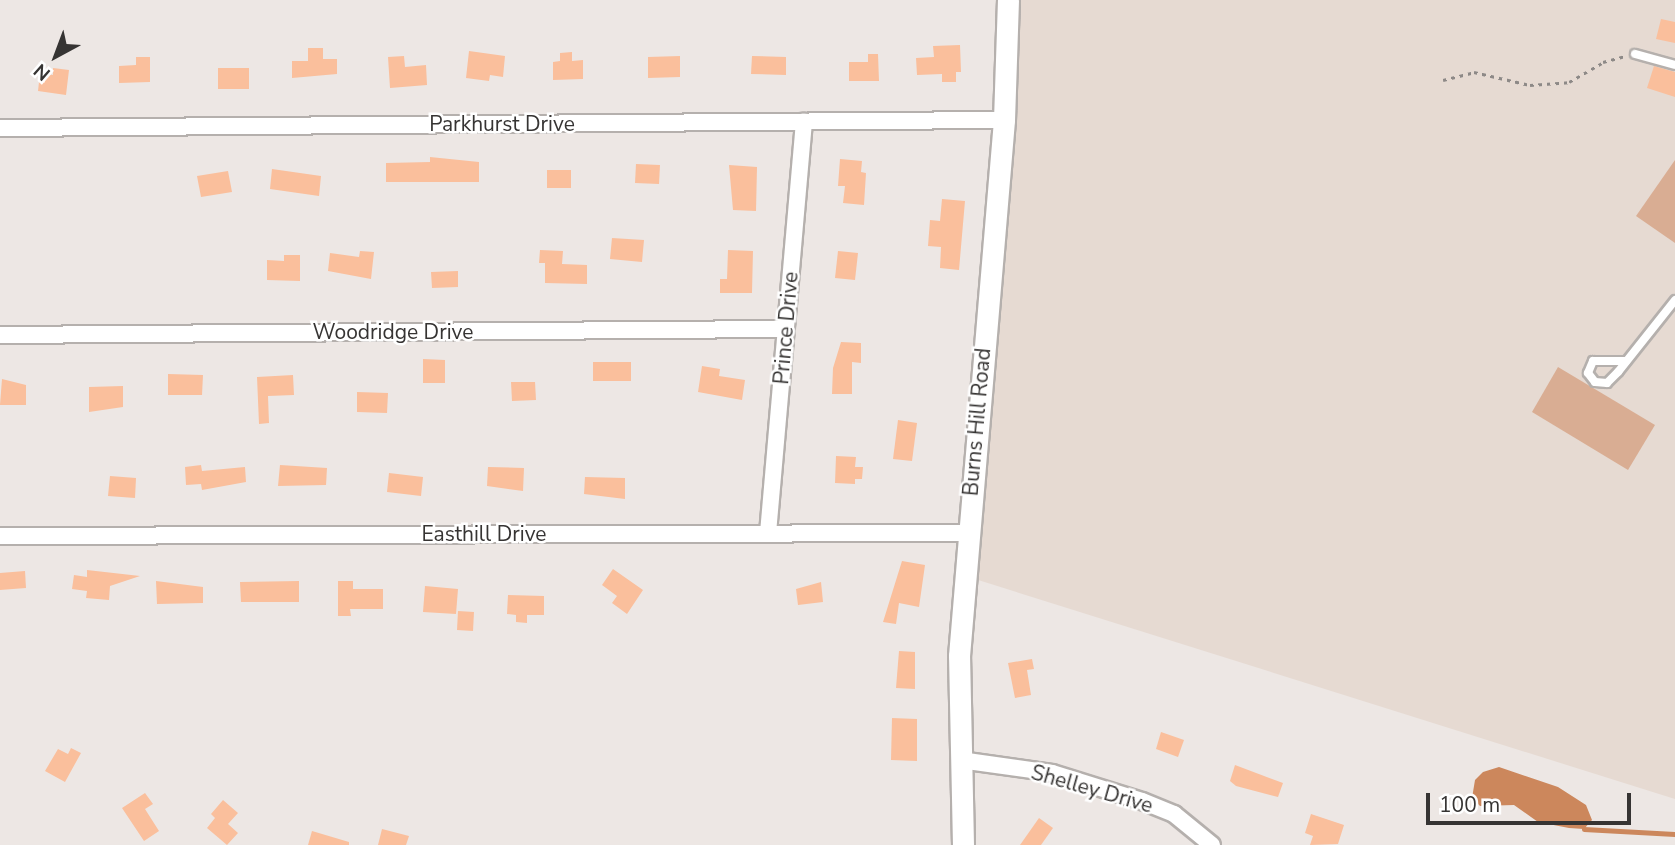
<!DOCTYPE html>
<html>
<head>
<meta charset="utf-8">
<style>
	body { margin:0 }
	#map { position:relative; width:1675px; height:845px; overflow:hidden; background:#ede7e4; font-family:"Nunito Sans",sans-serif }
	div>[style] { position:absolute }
	.built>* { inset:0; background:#e6dad2 }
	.green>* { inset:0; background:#d9ad93 }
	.water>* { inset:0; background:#cc875c }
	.stream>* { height:4.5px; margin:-2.25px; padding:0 2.25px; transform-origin:2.25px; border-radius:2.25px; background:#cc875c }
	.building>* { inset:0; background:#fabf9c }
	.path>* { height:2.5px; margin-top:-1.25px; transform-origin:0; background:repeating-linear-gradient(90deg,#8d8987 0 3.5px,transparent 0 8.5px) }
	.roads { filter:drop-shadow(2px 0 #b5b0ad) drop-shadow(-2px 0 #b5b0ad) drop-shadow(0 2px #b5b0ad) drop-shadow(0 -2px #b5b0ad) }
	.service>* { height:8px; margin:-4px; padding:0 4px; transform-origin:4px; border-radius:4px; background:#fff }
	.minor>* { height:16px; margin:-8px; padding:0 8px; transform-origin:8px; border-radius:8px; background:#fff }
	.tertiary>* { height:21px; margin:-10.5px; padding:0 10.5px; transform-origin:10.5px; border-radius:10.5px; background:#fff }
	span { translate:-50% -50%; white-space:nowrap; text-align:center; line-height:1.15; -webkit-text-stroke:5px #fff; paint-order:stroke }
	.street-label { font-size:21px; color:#363433 }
	.north { position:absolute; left:21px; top:21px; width:70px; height:70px; -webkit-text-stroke:5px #fff; paint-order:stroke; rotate:221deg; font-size:19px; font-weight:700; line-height:28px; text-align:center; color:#363433 }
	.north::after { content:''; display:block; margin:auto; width:24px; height:32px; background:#363433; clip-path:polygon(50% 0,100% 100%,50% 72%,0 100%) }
	.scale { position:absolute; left:1426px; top:793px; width:205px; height:32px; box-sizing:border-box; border:4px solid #363433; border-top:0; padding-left:9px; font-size:21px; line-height:24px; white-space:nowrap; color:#363433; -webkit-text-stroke:5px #fff; paint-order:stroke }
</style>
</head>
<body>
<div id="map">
	<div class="built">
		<i style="clip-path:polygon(1020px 0,1675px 0,1675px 799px,975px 579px)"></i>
	</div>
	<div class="green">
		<i style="clip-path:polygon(1675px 160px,1675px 243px,1636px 216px)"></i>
		<i style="clip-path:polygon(1558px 367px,1655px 425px,1628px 470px,1532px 412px)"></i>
	</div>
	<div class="water">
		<i style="clip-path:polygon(1499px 767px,1558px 787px,1586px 805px,1592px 820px,1584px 829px,1569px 828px,1538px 822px,1514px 805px,1480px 806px,1472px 798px,1475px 780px,1483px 772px)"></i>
	</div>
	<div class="stream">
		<i style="left:1584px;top:829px;width:91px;rotate:3.1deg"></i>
	</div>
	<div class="building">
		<i style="clip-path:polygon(1661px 19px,1675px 22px,1675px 43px,1656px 39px)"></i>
		<i style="clip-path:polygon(960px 45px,961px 72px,956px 72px,956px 82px,942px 82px,942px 74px,917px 75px,916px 58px,934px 57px,933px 46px)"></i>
		<i style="clip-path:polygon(308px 48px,323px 48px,323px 59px,337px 59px,337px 74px,292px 78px,292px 61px,308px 61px)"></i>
		<i style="clip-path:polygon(469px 51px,505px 56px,503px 77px,490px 75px,489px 81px,466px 78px)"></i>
		<i style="clip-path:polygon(572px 52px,572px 61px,583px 60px,583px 79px,553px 80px,553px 62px,560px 61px,560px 53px)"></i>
		<i style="clip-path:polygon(868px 54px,878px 54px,879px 81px,849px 81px,849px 62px,868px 62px)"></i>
		<i style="clip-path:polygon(404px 56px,405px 67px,426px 65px,427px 85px,390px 88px,388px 57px)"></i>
		<i style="clip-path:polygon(680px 56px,680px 77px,648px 78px,648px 57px)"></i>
		<i style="clip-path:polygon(752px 56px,786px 57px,786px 75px,751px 74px)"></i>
		<i style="clip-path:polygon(136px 57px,150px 57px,150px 82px,119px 83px,119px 66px,136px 65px)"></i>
		<i style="clip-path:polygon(1654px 66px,1675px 72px,1675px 97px,1647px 88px)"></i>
		<i style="clip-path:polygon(53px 68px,69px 70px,66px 95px,38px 91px,40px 73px,53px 75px)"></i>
		<i style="clip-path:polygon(218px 68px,249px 68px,249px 89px,218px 89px)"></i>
		<i style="clip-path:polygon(430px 157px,479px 162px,479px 182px,386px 182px,386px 163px,430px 162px)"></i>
		<i style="clip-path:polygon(840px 159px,862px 161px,861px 172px,866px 173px,864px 205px,843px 203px,845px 186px,838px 186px)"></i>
		<i style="clip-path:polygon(636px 164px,660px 165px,659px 184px,635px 183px)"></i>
		<i style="clip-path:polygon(729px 165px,757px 167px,756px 211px,733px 210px)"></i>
		<i style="clip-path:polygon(272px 169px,321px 176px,319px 196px,270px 189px)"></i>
		<i style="clip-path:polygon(547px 170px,571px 170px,571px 188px,547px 188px)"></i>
		<i style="clip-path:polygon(228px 171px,232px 192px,201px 197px,197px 176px)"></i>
		<i style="clip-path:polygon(942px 199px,965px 201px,959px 270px,940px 268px,941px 247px,928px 246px,930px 220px,940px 221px)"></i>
		<i style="clip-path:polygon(612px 238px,644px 240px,642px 262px,610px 259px)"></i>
		<i style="clip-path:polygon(540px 250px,563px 251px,562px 264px,587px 265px,587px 284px,545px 283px,545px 263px,539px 263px)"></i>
		<i style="clip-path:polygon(728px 250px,753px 251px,752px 293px,720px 293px,720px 279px,727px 279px)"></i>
		<i style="clip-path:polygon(360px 251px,374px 252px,371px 279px,328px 271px,330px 253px,359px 257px)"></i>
		<i style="clip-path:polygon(838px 251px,858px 253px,855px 280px,835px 278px)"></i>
		<i style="clip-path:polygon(284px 255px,300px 255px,300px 281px,267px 280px,267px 260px,284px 261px)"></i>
		<i style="clip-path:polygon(458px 271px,458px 287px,432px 288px,431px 272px)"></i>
		<i style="clip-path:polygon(841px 342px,861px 343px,861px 363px,852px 362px,852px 394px,832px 394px,833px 368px)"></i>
		<i style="clip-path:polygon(423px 359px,445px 360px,445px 383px,423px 383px)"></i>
		<i style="clip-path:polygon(593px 362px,631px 362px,631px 381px,593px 381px)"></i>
		<i style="clip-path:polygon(702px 366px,720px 369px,719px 376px,745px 380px,742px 400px,698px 392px)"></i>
		<i style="clip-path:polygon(168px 374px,203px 375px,202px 395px,168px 395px)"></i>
		<i style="clip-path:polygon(293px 375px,294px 395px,268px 396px,269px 423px,259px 424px,257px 377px)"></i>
		<i style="clip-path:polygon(2px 379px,26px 385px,26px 405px,0 405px)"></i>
		<i style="clip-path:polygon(511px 382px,535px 382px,536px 400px,512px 401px)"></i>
		<i style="clip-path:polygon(123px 386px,123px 407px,89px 412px,89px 387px)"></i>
		<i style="clip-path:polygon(357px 392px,388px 393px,387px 413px,357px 412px)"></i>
		<i style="clip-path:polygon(898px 420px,917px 423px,912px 461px,893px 459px)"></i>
		<i style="clip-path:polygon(836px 456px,856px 457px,855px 467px,863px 467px,862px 479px,855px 479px,855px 484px,835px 483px)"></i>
		<i style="clip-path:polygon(201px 465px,202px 471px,245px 467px,246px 482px,202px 490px,201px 484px,186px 485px,185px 467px)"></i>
		<i style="clip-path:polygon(280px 465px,327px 468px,326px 485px,278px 486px)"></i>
		<i style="clip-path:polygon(488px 467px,524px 468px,523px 491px,487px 486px)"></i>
		<i style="clip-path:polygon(389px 473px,423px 477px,421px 496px,387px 492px)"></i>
		<i style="clip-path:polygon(110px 476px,136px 478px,135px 498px,108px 496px)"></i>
		<i style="clip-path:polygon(585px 477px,625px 478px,625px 499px,584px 494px)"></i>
		<i style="clip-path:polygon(902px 561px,925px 565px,919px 607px,899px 603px,896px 624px,883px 622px)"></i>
		<i style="clip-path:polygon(613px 569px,643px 590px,627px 614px,612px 603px,617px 596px,602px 585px)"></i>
		<i style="clip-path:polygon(87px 570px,140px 576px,110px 586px,109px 600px,86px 598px,87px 591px,72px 589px,74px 575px,87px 577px)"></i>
		<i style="clip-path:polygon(25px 571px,26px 588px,0 590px,0 573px)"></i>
		<i style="clip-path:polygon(156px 581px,203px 587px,203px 603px,157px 604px)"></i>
		<i style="clip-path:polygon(299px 581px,299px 602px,241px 602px,240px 582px)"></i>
		<i style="clip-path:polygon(338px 581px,353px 581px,353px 589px,383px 589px,383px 609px,350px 609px,351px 616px,338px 616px)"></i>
		<i style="clip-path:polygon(821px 582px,823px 602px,798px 605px,796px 589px)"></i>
		<i style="clip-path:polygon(425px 586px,458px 589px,456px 614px,423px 612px)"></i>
		<i style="clip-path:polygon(508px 595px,544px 596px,544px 615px,527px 615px,527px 623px,516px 622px,516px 615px,507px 614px)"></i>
		<i style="clip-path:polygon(458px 611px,474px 612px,473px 631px,457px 630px)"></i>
		<i style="clip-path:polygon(899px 651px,915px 652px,915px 689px,896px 688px)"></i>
		<i style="clip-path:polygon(1032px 659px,1034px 669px,1027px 670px,1031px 695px,1015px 698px,1008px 663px)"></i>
		<i style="clip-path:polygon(892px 718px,917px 719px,917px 761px,891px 760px)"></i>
		<i style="clip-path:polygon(1161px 732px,1184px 740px,1178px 757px,1156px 749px)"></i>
		<i style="clip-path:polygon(71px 748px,81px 753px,65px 782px,45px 771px,58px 749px,68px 754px)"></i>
		<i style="clip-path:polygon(1235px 765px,1283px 783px,1278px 797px,1236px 786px,1230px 781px)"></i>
		<i style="clip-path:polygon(145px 793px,153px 804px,145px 809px,159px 831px,144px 841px,122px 808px)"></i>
		<i style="clip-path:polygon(223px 800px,238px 813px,228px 824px,238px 833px,227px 845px,207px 828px,215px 818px,211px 814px)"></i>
		<i style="clip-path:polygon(1311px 814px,1344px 825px,1338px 844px,1310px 845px,1313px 836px,1305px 833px)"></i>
		<i style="clip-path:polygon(1039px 818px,1053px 828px,1041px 845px,1020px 845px)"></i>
		<i style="clip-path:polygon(382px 829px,409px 836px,406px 845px,378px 845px)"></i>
		<i style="clip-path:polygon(312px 831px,349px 842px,349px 845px,308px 845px)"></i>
	</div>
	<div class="path">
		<i style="left:1443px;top:80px;width:32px;rotate:-14deg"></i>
		<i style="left:1474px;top:72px;width:57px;rotate:13.1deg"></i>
		<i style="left:1530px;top:85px;width:39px;rotate:-4deg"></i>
		<i style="left:1569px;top:82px;width:39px;rotate:-30deg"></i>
		<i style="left:1603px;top:62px;width:23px;rotate:-15deg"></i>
	</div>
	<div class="roads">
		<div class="service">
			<i style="left:1635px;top:54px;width:41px;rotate:15.4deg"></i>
			<i style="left:1626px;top:361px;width:33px;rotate:180deg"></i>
			<i style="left:1593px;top:361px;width:13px;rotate:113deg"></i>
			<i style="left:1588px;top:373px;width:11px;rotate:52deg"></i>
			<i style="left:1595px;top:382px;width:12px;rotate:5deg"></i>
			<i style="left:1607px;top:383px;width:16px;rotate:-45deg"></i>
			<i style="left:1618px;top:372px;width:92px;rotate:-51.6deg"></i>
		</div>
		<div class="minor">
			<i style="left:0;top:128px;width:1004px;rotate:-0.46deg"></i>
			<i style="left:0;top:335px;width:786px;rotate:-0.44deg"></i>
			<i style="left:768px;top:533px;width:413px;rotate:-85deg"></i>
			<i style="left:0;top:536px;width:968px;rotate:-0.18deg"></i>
			<i style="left:960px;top:760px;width:93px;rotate:8deg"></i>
			<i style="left:1052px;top:773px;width:94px;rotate:17.3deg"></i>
			<i style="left:1142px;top:801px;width:35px;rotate:22deg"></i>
			<i style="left:1174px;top:814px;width:49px;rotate:39.2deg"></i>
		</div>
		<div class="tertiary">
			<i style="left:963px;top:845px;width:189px;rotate:-91.2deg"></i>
			<i style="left:959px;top:656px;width:538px;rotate:-85.2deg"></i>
			<i style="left:1004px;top:120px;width:120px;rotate:-88.1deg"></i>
		</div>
	</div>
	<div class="street-label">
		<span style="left:502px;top:124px">Parkhurst Drive</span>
		<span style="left:786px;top:328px;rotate:-85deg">Prince Drive</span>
		<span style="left:393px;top:332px">Woodridge Drive</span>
		<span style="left:977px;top:422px;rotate:-85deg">Burns Hill Road</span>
		<span style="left:484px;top:534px">Easthill Drive</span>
		<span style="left:1092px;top:789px;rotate:16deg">Shelley Drive</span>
	</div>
	<div class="north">N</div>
	<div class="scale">100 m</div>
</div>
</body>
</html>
